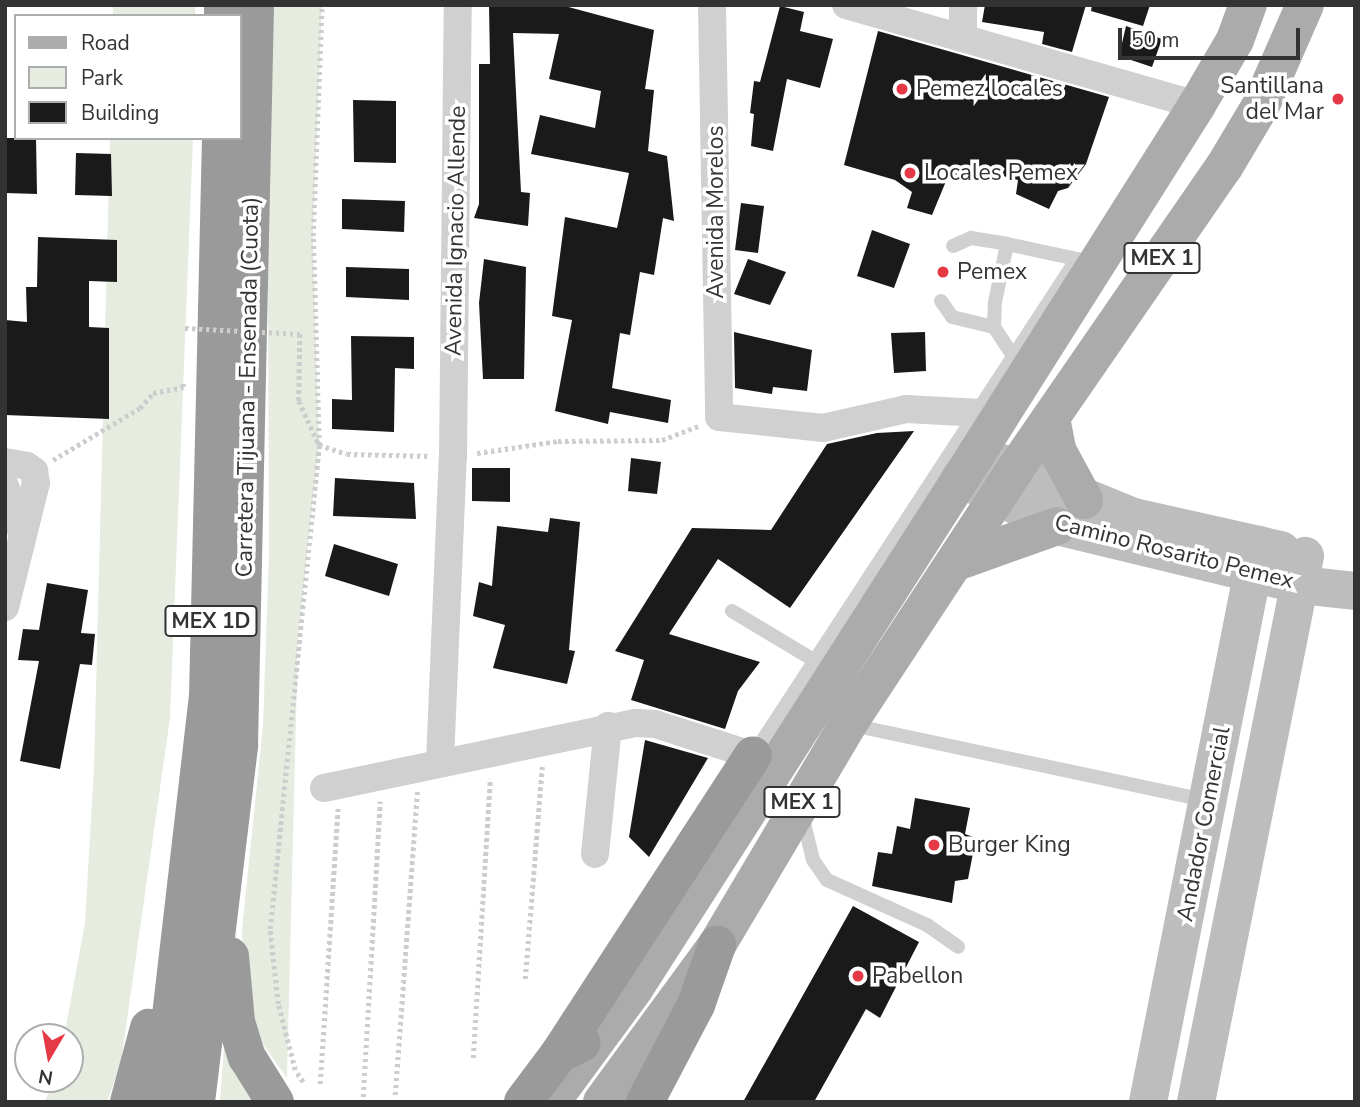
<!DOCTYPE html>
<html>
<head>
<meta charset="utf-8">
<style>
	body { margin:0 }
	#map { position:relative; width:1360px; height:1107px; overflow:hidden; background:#fff; font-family:"Nunito Sans",sans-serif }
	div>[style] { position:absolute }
	.green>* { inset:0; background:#e6ecdf }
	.building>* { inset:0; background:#1a1a1a }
	.path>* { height:4.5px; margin-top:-2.25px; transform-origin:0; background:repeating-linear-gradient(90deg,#cdcdcd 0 3.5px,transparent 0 7px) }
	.lane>* { height:14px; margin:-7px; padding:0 7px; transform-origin:7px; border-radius:7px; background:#d0d0d0 }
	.street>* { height:28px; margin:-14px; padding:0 14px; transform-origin:14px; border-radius:14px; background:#d0d0d0 }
	.secondary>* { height:38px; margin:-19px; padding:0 19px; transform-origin:19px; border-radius:19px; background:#bdbdbd }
	.primary>* { height:38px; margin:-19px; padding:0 19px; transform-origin:19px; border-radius:19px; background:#ababab }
	.highway>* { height:38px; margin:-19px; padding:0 19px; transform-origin:19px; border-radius:19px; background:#9a9a9a }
	.path-bridge>* { height:4.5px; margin-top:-2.25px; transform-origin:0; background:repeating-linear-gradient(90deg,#cdcdcd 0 3.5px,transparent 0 7px) }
	.dots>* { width:19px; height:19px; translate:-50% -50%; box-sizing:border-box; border:4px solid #fff; border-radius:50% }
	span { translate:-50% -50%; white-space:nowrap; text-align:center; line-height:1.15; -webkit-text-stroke:7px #fff; paint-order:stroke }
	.shield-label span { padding:2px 5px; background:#fff; border:2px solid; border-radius:5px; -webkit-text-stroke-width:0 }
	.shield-label { font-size:21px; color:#333; font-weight:700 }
	.poi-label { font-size:23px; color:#333 }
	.right { translate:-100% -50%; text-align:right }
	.left { translate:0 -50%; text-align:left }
	.street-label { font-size:23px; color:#333 }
	.frame { position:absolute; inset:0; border:7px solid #333; pointer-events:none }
	.legend { position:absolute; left:14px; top:14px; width:228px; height:126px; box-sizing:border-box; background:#fff; border:2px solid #adadad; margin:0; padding:9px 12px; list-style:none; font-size:21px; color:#333 }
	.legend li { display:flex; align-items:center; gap:14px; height:35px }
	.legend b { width:35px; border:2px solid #adadad }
	.north { position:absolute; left:14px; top:1023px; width:70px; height:70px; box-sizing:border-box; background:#fff; border:2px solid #adadad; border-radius:50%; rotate:190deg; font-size:19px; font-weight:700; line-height:28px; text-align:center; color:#333 }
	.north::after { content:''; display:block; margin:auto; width:24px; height:32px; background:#e63946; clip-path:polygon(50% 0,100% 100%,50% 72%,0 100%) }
	.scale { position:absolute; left:1118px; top:28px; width:182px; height:32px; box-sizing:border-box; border:4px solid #333; border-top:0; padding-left:9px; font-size:21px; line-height:24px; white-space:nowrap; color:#333; -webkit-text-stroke:5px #fff; paint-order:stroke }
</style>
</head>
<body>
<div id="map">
	<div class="green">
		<i style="clip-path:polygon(113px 5px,195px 5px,195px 16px,113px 16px)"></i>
		<i style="clip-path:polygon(267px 5px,322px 5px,313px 236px,319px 445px,298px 638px,287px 1078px,257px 1036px,244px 994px,242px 929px,263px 726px,269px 554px)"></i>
		<i style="clip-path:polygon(110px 138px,193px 138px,170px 718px,121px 1062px,107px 1102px,44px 1102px,56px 1079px,70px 1079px,70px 1037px,64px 1037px,85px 923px,94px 767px)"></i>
		<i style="clip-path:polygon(225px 1032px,257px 1102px,220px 1102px)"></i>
	</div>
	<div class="building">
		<i style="clip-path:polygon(489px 5px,561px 5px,654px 30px,645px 89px,654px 90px,648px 151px,667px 156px,674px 221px,663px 218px,654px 275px,640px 272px,630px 335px,620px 333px,612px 388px,671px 400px,668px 423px,610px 412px,608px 424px,555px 411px,572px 320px,552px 316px,565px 217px,617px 228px,629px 173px,531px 154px,540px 115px,595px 128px,601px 91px,549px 79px,559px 34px,513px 33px,521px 192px,530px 193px,528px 226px,474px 218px,479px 204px,479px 64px,490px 64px)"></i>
		<i style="clip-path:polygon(985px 5px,1086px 5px,1072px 52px,1042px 44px,1044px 32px,982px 22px)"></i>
		<i style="clip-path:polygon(1092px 5px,1150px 5px,1143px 26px,1091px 11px)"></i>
		<i style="clip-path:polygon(780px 6px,804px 12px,800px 31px,833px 39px,820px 88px,787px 79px,773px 151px,751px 146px,754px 114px,750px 113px,754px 81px,760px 82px)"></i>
		<i style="clip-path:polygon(1126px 26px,1162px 39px,1152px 67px,1119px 56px)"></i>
		<i style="clip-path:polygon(878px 31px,1109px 97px,1086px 164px,1068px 188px,1058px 191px,1049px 209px,1016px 194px,1018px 180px,973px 168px,971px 179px,949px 174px,932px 215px,907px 208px,912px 192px,895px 180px,844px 165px)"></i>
		<i style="clip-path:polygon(353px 100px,396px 101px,396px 163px,354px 162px)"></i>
		<i style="clip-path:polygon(5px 138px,36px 138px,37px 194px,5px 193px)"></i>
		<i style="clip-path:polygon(76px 153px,111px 154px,112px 196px,75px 195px)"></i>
		<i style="clip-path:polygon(342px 199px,405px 201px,404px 232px,342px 229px)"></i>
		<i style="clip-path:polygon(741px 203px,764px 206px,758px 253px,735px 250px)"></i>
		<i style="clip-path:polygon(872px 230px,910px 244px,894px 288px,857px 276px)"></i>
		<i style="clip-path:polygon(38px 237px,117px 240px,117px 282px,89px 281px,89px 327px,109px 328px,109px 419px,5px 415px,5px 320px,27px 322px,26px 287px,37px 287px)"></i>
		<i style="clip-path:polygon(484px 259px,526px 267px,524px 379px,483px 379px,479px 303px)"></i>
		<i style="clip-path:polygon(748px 259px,786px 272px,770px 305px,734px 294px)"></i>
		<i style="clip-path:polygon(346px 267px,409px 269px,409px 300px,346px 297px)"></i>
		<i style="clip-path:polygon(734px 332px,812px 350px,807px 391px,773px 387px,772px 394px,735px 388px)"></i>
		<i style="clip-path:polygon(925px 332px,926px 371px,894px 373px,891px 333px)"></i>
		<i style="clip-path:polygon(351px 336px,414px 337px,414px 369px,395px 368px,394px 432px,332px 429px,332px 399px,352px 400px)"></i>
		<i style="clip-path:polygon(914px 431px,790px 608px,718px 559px,669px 634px,760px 662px,738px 691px,725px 729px,631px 700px,644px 660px,615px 651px,692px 528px,771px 530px,827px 444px,877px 433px)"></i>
		<i style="clip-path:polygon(631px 458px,661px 462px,657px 494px,628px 491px)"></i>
		<i style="clip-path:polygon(472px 468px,510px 468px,510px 502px,472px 501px)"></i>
		<i style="clip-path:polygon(335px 478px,414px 483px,416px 519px,333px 516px)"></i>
		<i style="clip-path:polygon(550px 518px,580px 522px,569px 650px,575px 651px,567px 684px,493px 668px,505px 625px,473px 616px,479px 582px,492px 586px,497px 526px,548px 532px)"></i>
		<i style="clip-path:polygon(334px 544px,398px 564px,389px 596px,325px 576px)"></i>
		<i style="clip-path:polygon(47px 583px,88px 590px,81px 633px,95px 634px,92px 665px,80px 664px,60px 769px,20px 761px,39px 661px,18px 660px,23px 629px,39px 630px)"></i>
		<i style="clip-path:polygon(645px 740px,708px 758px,649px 857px,629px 837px)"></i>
		<i style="clip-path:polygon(915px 798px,970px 808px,965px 834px,976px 838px,968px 879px,955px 881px,952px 903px,872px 886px,878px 852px,892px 854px,897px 826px,910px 829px)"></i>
		<i style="clip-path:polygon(853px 906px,919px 942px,880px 1018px,866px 1009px,814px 1102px,743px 1102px)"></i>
	</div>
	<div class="path">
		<i style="left:300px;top:334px;width:67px;rotate:90.9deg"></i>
		<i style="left:299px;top:401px;width:48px;rotate:65.6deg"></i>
		<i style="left:319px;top:445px;width:29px;rotate:18deg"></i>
		<i style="left:347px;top:454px;width:83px;rotate:1.4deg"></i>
		<i style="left:477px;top:453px;width:82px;rotate:-8.4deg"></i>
		<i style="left:558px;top:441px;width:104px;rotate:-0.6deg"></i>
		<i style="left:662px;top:440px;width:39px;rotate:-21deg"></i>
		<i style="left:53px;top:460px;width:101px;rotate:-30.9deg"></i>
		<i style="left:140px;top:408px;width:20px;rotate:-49deg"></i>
		<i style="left:153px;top:393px;width:31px;rotate:-11deg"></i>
		<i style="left:183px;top:387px;width:4px;rotate:-90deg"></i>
		<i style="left:525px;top:979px;width:213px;rotate:-85.4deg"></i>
		<i style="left:473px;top:1058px;width:280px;rotate:-86.5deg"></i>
		<i style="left:303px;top:1082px;width:14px;rotate:-124deg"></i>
		<i style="left:295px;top:1070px;width:68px;rotate:-104.4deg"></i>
		<i style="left:278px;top:1004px;width:75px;rotate:-96.1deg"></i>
		<i style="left:270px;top:929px;width:486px;rotate:-84.2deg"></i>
		<i style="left:319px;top:445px;width:209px;rotate:-91.6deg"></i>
		<i style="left:313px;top:236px;width:231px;rotate:-87.8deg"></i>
		<i style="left:320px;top:1084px;width:276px;rotate:-86.3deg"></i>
		<i style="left:395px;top:1095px;width:304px;rotate:-85.8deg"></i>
		<i style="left:363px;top:1097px;width:296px;rotate:-86.7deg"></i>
	</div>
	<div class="lane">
		<i style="left:953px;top:246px;width:20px;rotate:-24deg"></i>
		<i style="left:971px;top:238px;width:36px;rotate:9deg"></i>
		<i style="left:941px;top:301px;width:19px;rotate:55deg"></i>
		<i style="left:952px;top:317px;width:43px;rotate:13.4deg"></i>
		<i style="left:1017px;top:362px;width:42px;rotate:-123.3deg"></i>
		<i style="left:994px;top:327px;width:25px;rotate:-88deg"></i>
		<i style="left:995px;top:302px;width:59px;rotate:-78.3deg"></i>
		<i style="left:1007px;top:244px;width:72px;rotate:12.1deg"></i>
		<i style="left:1077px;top:259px;width:16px;rotate:38deg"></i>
		<i style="left:732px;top:611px;width:105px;rotate:31deg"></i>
		<i style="left:852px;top:725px;width:361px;rotate:12deg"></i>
		<i style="left:753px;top:755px;width:582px;rotate:-56.86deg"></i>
		<i style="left:802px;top:815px;width:46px;rotate:76.3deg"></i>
		<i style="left:813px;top:860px;width:24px;rotate:55deg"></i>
		<i style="left:827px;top:880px;width:110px;rotate:24.2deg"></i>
		<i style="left:927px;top:925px;width:38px;rotate:35deg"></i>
	</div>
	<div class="street">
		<i style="left:712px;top:5px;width:412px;rotate:89deg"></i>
		<i style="left:719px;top:417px;width:105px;rotate:6deg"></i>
		<i style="left:823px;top:428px;width:85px;rotate:-12.9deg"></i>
		<i style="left:906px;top:409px;width:94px;rotate:3deg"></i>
		<i style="left:846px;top:5px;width:365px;rotate:15.9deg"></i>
		<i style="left:963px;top:37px;width:32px;rotate:-90deg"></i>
		<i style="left:5px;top:462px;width:22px;rotate:10deg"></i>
		<i style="left:27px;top:466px;width:9px;rotate:36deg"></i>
		<i style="left:34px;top:471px;width:12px;rotate:81deg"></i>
		<i style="left:36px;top:483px;width:128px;rotate:104deg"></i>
		<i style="left:5px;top:486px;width:50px;rotate:70.1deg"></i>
		<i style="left:440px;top:762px;width:305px;rotate:-87.6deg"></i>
		<i style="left:453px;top:457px;width:452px;rotate:-89.4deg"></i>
		<i style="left:324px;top:788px;width:319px;rotate:-11.8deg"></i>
		<i style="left:636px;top:723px;width:19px;rotate:3deg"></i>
		<i style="left:655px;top:724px;width:121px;rotate:17.8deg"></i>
		<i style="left:595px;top:854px;width:129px;rotate:-84.2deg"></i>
	</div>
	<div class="secondary">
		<i style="left:977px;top:453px;width:170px;rotate:22.2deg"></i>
		<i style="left:1134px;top:517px;width:151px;rotate:12.7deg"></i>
		<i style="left:960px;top:478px;width:108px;rotate:26.3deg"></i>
		<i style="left:1057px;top:526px;width:250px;rotate:13.6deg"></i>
		<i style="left:1300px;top:585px;width:55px;rotate:6.2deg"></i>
		<i style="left:1148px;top:1102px;width:568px;rotate:-78.83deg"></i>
		<i style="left:1196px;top:1102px;width:557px;rotate:-78.71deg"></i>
	</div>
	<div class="primary">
		<i style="left:1051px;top:418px;width:33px;rotate:79deg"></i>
		<i style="left:1057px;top:450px;width:57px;rotate:61.6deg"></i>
		<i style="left:956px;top:562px;width:107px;rotate:-19.6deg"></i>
		<i style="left:551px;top:1102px;width:140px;rotate:-53.7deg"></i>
		<i style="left:634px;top:989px;width:636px;rotate:-57.38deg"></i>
		<i style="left:977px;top:453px;width:412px;rotate:-57.7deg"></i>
		<i style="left:1197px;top:105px;width:75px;rotate:-59.7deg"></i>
		<i style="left:1235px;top:40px;width:37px;rotate:-70deg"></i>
		<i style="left:602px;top:1102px;width:195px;rotate:-53.8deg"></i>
		<i style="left:717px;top:945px;width:257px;rotate:-59.3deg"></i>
		<i style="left:848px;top:724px;width:303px;rotate:-56.7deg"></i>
		<i style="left:1014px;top:471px;width:369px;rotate:-55.4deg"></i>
		<i style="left:1224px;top:167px;width:72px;rotate:-59.2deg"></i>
		<i style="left:1261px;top:105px;width:109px;rotate:-66.3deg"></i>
	</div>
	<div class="highway">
		<i style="left:223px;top:16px;width:11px;rotate:-90deg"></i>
		<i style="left:230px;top:956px;width:66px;rotate:84.8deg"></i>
		<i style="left:236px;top:1022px;width:37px;rotate:73deg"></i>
		<i style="left:247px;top:1057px;width:53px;rotate:58.1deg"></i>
		<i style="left:559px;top:1054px;width:356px;rotate:-57deg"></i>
		<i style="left:129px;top:1102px;width:77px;rotate:-74.9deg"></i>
		<i style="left:161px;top:1102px;width:408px;rotate:-83.4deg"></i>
		<i style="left:208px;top:697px;width:559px;rotate:-88.67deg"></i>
		<i style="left:196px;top:1102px;width:360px;rotate:-83.1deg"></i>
		<i style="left:239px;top:745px;width:740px;rotate:-88.76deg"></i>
		<i style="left:523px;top:1102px;width:60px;rotate:-53.1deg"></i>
		<i style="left:559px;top:1054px;width:25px;rotate:-26deg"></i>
		<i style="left:645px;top:1102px;width:110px;rotate:-62.3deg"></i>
		<i style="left:696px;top:1005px;width:64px;rotate:-70.7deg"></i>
	</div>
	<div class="path-bridge">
		<i style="left:185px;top:328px;width:115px;rotate:3deg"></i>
	</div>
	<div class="dots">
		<i style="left:902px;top:89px;background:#e63946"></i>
		<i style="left:1338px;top:99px;background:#e63946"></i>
		<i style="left:910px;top:173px;background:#e63946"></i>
		<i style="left:943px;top:272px;background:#e63946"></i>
		<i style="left:934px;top:845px;background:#e63946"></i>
		<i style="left:858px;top:976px;background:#e63946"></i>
	</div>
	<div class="shield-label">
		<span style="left:1162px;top:258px">MEX 1</span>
		<span style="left:211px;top:621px">MEX 1D</span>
		<span style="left:802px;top:802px">MEX 1</span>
	</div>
	<div class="poi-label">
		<span class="right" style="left:1324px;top:99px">Santillana<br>del Mar</span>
		<span class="left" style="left:916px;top:89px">Pemez locales</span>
		<span class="left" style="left:924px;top:173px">Locales Pemex</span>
		<span class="left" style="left:957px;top:272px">Pemex</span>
		<span class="left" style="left:948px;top:845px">Burger King</span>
		<span class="left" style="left:872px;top:976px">Pabellon</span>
	</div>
	<div class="street-label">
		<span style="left:716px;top:212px;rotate:-90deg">Avenida Morelos</span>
		<span style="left:456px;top:231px;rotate:-89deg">Avenida Ignacio Allende</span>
		<span style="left:248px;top:387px;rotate:-89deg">Carretera Tijuana - Ensenada (Cuota)</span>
		<span style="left:1174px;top:552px;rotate:14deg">Camino Rosarito Pemex</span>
		<span style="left:1204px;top:824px;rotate:-79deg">Andador Comercial</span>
	</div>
	<div class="frame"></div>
	<ul class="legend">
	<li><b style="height:9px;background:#ababab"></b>Road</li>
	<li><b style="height:19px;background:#e6ecdf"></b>Park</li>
	<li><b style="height:19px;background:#1a1a1a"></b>Building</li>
	</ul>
	<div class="north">N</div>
	<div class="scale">50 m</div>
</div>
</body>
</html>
